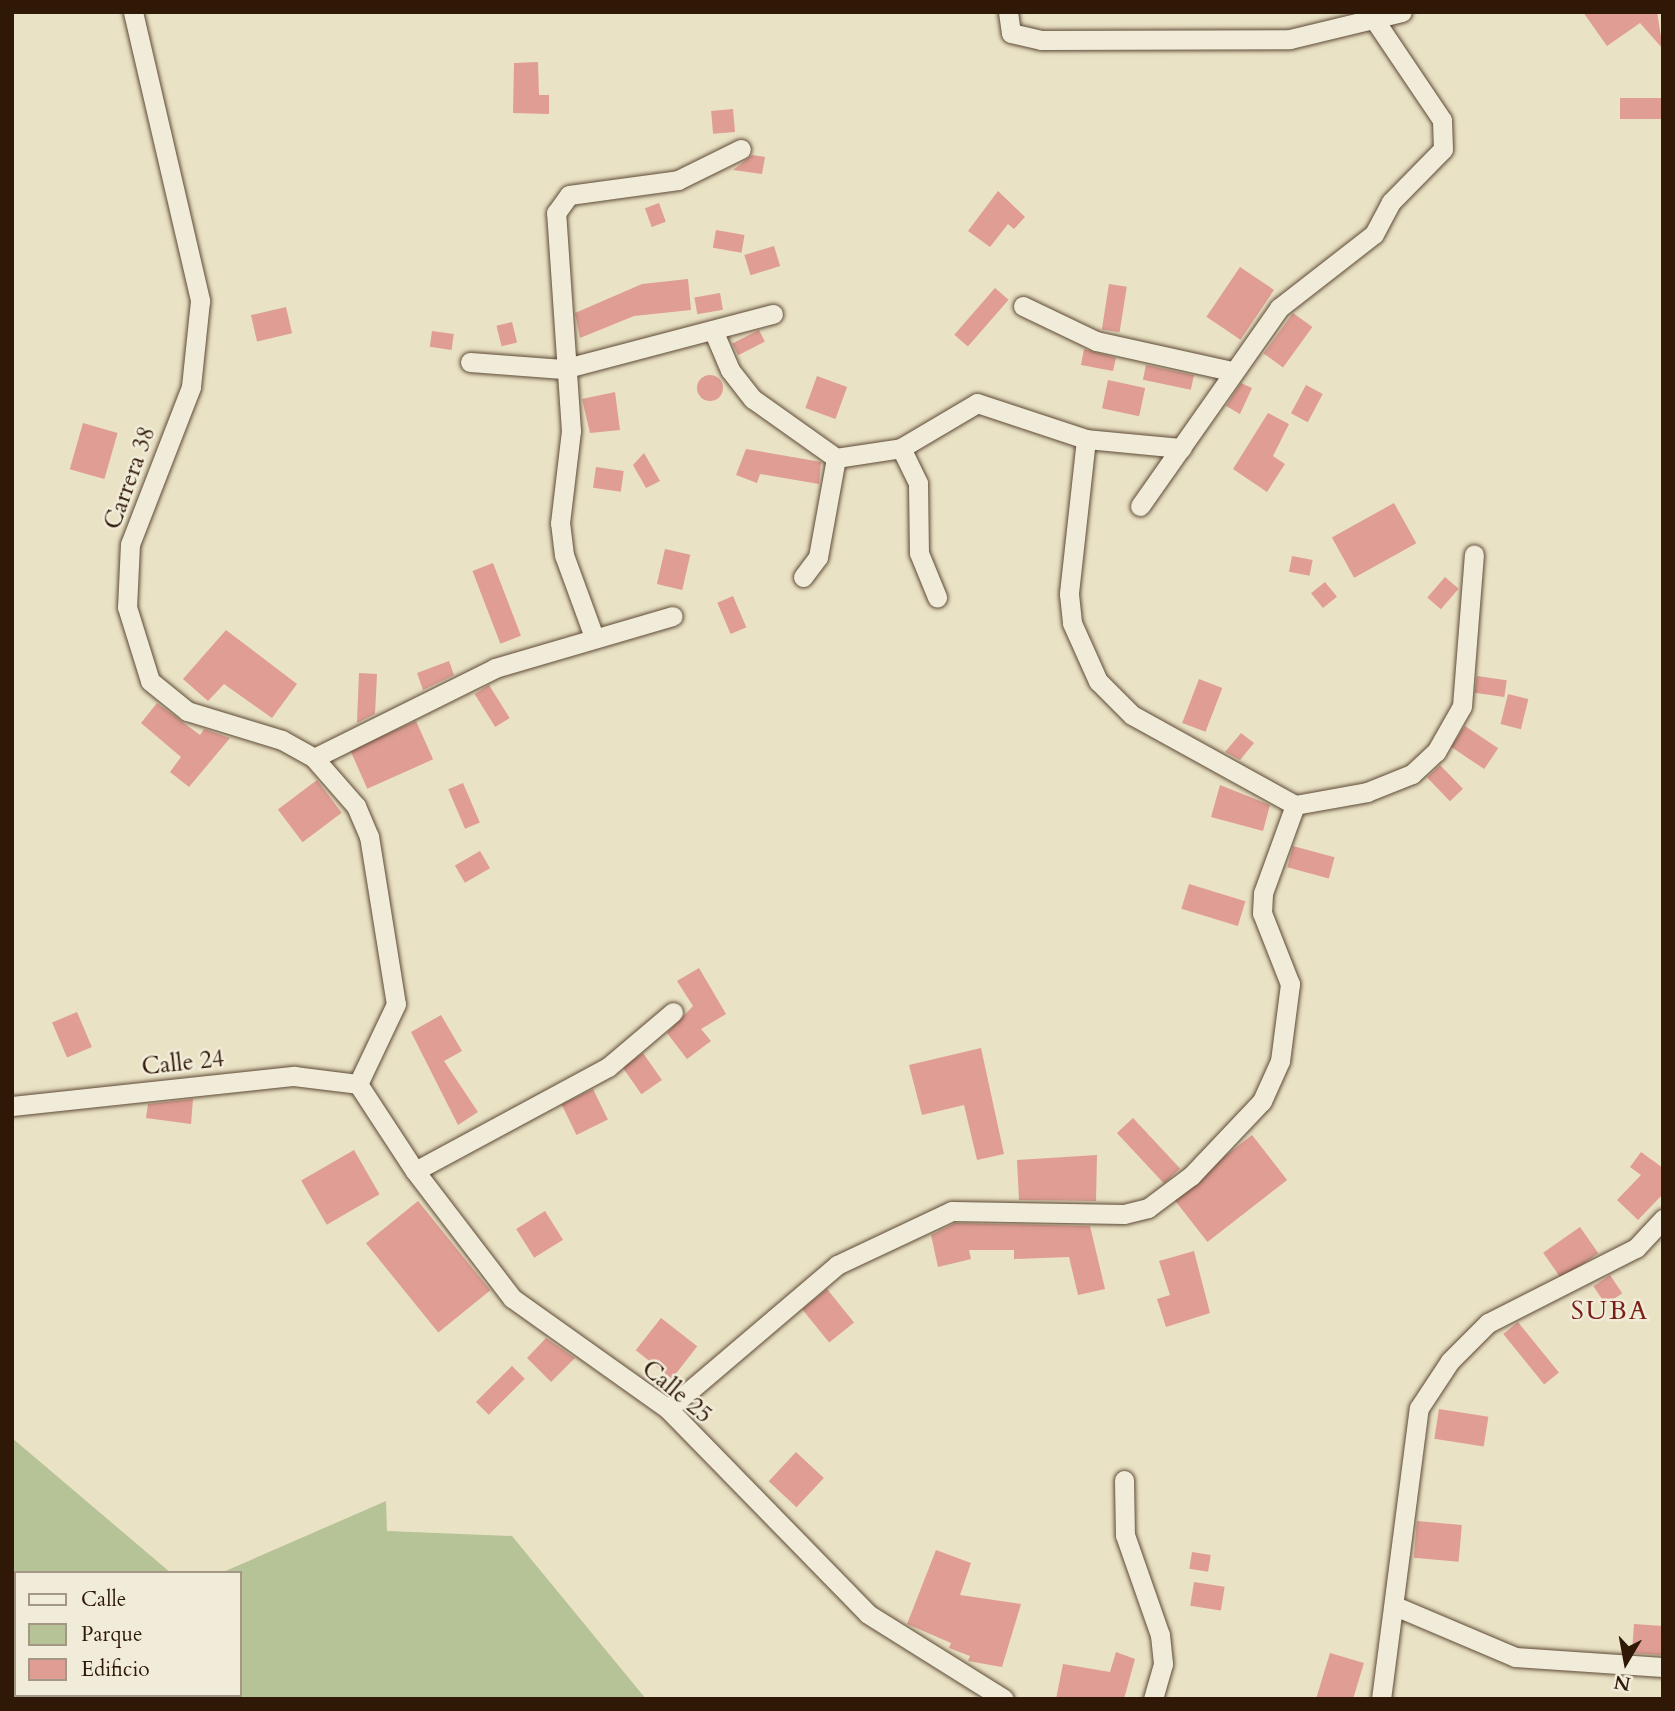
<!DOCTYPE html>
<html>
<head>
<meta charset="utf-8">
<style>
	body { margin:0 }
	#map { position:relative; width:1675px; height:1711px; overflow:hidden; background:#eae2c5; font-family:Cardo,serif }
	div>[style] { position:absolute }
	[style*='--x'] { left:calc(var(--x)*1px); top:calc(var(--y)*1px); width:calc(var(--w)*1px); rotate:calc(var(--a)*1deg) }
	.green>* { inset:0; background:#b5c396 }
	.building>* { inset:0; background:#df9d93; transform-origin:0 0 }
	.round { border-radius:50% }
	.roads { filter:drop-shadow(0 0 2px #5e4a36) drop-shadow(0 0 2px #5e4a36) }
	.minor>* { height:19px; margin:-9.5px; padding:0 9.5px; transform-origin:9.5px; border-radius:9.5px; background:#f1ecd9 }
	span { translate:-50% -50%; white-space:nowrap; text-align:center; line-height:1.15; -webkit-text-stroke:5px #f1ecd9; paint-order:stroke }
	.street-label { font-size:24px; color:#301806 }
	.neighbourhood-label { font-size:26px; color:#7a1f14; letter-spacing:2px }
	.frame { position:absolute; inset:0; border:14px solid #301806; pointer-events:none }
	.legend { position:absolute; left:14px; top:1571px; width:228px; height:126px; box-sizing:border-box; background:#f1ecd9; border:2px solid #a49785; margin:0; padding:9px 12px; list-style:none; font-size:21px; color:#301806 }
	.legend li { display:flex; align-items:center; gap:14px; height:35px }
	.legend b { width:35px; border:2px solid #a49785 }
	.north { position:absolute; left:1591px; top:1627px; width:70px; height:70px; -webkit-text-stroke:5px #f1ecd9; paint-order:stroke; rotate:190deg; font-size:19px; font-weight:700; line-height:28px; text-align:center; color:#301806 }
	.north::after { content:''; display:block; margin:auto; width:24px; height:32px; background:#301806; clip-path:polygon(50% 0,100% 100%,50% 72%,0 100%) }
</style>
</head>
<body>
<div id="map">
	<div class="green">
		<i style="clip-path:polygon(12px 1438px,171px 1573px,16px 1573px,16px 1695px,240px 1695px,240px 1573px,221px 1573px,386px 1501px,387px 1531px,512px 1536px,646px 1699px,12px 1699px)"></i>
	</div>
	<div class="building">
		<i style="clip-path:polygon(1583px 12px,1657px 12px,1663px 49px,1640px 23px,1607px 46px)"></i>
		<i style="clip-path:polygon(538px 62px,539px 95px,549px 95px,549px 114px,513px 113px,514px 63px)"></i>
		<i style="left:1663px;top:98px;width:21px;height:43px;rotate:90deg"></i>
		<i style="left:733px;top:109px;width:23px;height:22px;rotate:85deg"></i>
		<i style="clip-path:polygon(752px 155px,765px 157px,762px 174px,733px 170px)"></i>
		<i style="clip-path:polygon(998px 191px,1025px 217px,1014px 229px,1008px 224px,990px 247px,968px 231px)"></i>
		<i style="left:659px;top:203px;width:20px;height:15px;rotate:70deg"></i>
		<i style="left:716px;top:230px;width:29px;height:18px;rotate:10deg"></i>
		<i style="left:774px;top:246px;width:21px;height:31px;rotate:73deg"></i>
		<i style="left:1240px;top:267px;width:41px;height:60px;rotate:34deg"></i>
		<i style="clip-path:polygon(688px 279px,691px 310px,634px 316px,580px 338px,575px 313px,642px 284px)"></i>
		<i style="left:1109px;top:284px;width:18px;height:46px;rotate:9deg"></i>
		<i style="left:995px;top:288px;width:18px;height:62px;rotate:41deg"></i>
		<i style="left:720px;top:293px;width:17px;height:26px;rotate:80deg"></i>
		<i style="left:286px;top:307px;width:27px;height:36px;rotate:77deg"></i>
		<i style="left:1293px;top:313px;width:24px;height:50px;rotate:36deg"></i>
		<i style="left:512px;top:322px;width:21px;height:16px;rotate:76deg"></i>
		<i style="left:759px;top:330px;width:13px;height:30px;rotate:63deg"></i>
		<i style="left:432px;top:331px;width:22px;height:16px;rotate:8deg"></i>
		<i style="clip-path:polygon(1084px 349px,1116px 358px,1113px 371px,1081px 365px)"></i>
		<i style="left:1146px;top:365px;width:49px;height:15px;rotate:12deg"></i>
		<i class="round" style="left:697px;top:375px;width:26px;height:26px"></i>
		<i style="left:817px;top:376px;width:32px;height:34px;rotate:20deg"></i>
		<i style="left:1108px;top:380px;width:38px;height:29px;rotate:12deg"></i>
		<i style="clip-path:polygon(1241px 383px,1252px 388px,1240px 414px,1226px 406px)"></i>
		<i style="left:1306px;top:385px;width:19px;height:32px;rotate:28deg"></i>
		<i style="clip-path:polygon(615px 392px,620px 430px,590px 433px,582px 399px)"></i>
		<i style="clip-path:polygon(1268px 413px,1289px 424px,1273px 456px,1285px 464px,1267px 492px,1233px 469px)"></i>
		<i style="left:83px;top:423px;width:36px;height:48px;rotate:16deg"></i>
		<i style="clip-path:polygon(746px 449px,821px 462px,819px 484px,760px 474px,757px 483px,736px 475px)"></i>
		<i style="clip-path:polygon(644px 453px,660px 481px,646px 488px,633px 465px)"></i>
		<i style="left:596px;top:467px;width:28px;height:21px;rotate:8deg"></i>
		<i style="left:1394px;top:503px;width:46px;height:71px;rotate:61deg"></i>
		<i style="left:665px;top:549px;width:26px;height:36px;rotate:13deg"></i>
		<i style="left:1292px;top:556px;width:21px;height:16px;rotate:11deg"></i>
		<i style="left:493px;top:563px;width:78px;height:22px;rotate:69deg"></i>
		<i style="left:1445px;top:577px;width:18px;height:27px;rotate:41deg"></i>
		<i style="left:1325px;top:582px;width:19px;height:18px;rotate:51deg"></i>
		<i style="left:733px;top:596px;width:34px;height:17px;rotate:67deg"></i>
		<i style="clip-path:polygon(226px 630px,297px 684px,272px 718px,224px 684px,208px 701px,183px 679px)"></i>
		<i style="clip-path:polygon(449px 661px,454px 675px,423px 690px,417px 673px)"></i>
		<i style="clip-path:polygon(359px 673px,377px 674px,375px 714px,357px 723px)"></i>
		<i style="left:1477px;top:676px;width:30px;height:17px;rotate:8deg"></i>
		<i style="left:1199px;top:679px;width:25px;height:47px;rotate:21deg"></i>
		<i style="left:489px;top:685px;width:39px;height:17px;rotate:58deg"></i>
		<i style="left:1508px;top:694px;width:21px;height:31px;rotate:14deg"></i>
		<i style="clip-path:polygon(157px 703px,200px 735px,204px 729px,230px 738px,189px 787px,170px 772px,181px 757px,141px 723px)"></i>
		<i style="left:416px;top:721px;width:42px;height:72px;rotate:66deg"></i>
		<i style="left:1465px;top:726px;width:40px;height:25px;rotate:34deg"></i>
		<i style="clip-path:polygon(1241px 733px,1254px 743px,1240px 760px,1225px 752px)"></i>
		<i style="left:1440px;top:765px;width:33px;height:18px;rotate:46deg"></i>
		<i style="left:317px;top:780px;width:41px;height:49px;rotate:53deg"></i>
		<i style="left:463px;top:783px;width:43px;height:16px;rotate:67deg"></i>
		<i style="clip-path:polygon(1220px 785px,1270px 805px,1263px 831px,1211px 817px)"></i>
		<i style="left:1293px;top:846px;width:43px;height:22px;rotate:15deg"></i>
		<i style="left:480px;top:851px;width:20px;height:29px;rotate:60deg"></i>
		<i style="left:1189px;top:884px;width:59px;height:26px;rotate:17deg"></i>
		<i style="clip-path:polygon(699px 968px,726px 1014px,701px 1029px,711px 1041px,687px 1059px,667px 1033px,693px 1006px,677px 981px)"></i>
		<i style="left:77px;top:1012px;width:38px;height:27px;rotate:67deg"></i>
		<i style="clip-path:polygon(441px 1015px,462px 1051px,444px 1061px,478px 1112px,458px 1125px,411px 1032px)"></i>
		<i style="clip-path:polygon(981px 1048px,1004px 1154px,977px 1160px,964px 1105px,922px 1115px,909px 1065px)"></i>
		<i style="left:643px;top:1053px;width:33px;height:25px;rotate:55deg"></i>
		<i style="left:593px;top:1089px;width:34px;height:35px;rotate:64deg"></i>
		<i style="clip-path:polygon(193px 1099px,191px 1124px,146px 1118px,148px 1104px)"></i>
		<i style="left:1133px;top:1118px;width:69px;height:22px;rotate:47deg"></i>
		<i style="left:1252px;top:1135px;width:57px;height:101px;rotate:52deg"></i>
		<i style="left:354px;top:1150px;width:51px;height:61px;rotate:60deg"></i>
		<i style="clip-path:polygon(1641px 1152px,1663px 1168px,1663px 1194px,1638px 1220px,1617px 1200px,1641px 1175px,1630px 1167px)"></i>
		<i style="clip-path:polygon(1097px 1155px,1096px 1201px,1019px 1200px,1017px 1160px)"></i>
		<i style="left:418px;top:1201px;width:115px;height:67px;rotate:51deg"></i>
		<i style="left:545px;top:1211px;width:34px;height:34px;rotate:58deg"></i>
		<i style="clip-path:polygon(955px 1223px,1090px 1226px,1105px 1289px,1078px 1295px,1069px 1257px,1014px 1259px,1014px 1250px,969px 1250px,971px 1259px,938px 1267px,931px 1235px)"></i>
		<i style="left:1580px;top:1227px;width:32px;height:45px;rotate:55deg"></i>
		<i style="clip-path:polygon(1194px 1251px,1210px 1313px,1166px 1327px,1157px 1299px,1170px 1295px,1159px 1261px)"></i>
		<i style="left:1610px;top:1275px;width:22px;height:20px;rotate:56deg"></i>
		<i style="left:827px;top:1289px;width:43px;height:32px;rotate:51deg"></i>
		<i style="left:661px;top:1318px;width:46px;height:41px;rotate:38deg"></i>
		<i style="left:1518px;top:1322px;width:65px;height:19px;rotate:51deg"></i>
		<i style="clip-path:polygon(546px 1338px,575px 1358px,551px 1382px,527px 1358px)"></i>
		<i style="left:512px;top:1366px;width:18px;height:51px;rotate:45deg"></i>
		<i style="left:1439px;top:1409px;width:50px;height:30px;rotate:9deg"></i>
		<i style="left:796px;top:1452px;width:38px;height:40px;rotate:43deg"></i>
		<i style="left:1417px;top:1521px;width:45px;height:37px;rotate:5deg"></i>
		<i style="clip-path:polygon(936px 1550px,971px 1563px,960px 1595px,1021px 1604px,1002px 1667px,968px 1661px,970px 1656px,949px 1648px,951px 1643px,907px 1624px)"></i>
		<i style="left:1192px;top:1552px;width:19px;height:17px;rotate:9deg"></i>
		<i style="left:1194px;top:1582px;width:31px;height:24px;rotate:9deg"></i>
		<i style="left:1634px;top:1624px;width:29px;height:29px;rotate:4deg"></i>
		<i style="clip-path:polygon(1116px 1652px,1135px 1659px,1124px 1699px,1056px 1699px,1063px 1664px,1110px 1672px)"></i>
		<i style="clip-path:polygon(1330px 1653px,1364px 1663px,1353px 1699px,1316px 1699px)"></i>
	</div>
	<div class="roads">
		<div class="minor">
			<i style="--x:133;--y:12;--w:297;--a:76.9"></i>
			<i style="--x:200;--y:301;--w:86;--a:96"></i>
			<i style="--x:191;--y:387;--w:168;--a:111.2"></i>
			<i style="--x:130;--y:544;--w:63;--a:92.7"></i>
			<i style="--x:127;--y:607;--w:77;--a:72.7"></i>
			<i style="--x:150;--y:681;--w:48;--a:39"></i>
			<i style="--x:187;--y:711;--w:99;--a:17"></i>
			<i style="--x:282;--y:740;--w:37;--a:29"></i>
			<i style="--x:314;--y:758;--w:64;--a:48.8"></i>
			<i style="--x:356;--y:806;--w:33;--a:67"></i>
			<i style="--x:369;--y:836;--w:170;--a:80.9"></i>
			<i style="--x:396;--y:1004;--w:89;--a:115.4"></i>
			<i style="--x:1008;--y:12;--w:21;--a:82"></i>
			<i style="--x:1011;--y:33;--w:31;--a:13"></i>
			<i style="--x:1041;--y:40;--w:249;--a:-0.2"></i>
			<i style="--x:1290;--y:39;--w:115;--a:-13.6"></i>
			<i style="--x:1023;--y:306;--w:81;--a:25.6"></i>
			<i style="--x:1096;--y:341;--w:138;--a:12.5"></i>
			<i style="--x:713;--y:330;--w:43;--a:67"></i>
			<i style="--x:730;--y:370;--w:37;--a:52"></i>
			<i style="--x:753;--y:399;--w:102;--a:35.4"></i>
			<i style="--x:836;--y:458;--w:66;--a:-8.7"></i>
			<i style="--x:901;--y:448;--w:88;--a:-30.6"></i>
			<i style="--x:977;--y:403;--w:115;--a:18.3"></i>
			<i style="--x:1086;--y:439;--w:96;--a:5.4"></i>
			<i style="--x:470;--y:362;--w:93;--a:4.3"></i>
			<i style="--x:563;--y:369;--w:217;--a:-14.7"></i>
			<i style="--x:1086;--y:439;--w:156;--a:96.3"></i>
			<i style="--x:1069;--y:594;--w:29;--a:84"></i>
			<i style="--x:1072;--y:623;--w:64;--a:65.9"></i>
			<i style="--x:1098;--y:681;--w:48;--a:45"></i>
			<i style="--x:1132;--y:715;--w:186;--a:28.9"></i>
			<i style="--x:901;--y:448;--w:39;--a:64"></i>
			<i style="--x:918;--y:483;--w:70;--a:89.2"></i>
			<i style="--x:919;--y:553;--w:48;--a:67.8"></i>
			<i style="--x:1140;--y:506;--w:242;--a:-54.9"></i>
			<i style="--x:1279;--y:308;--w:120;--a:-37.9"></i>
			<i style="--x:1374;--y:234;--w:36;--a:-62"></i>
			<i style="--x:1391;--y:202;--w:74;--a:-45.5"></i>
			<i style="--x:1443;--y:149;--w:29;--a:-92"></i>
			<i style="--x:1442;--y:120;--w:118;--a:-124"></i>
			<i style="--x:803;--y:577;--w:25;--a:-53"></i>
			<i style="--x:818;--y:557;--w:101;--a:-79.7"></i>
			<i style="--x:594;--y:637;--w:87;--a:-110.1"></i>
			<i style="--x:564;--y:555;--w:32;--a:-97"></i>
			<i style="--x:560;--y:523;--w:93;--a:-83.2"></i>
			<i style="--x:571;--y:431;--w:219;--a:-93.9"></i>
			<i style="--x:556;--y:213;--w:22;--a:-54"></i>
			<i style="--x:569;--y:195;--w:110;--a:-7.8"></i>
			<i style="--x:678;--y:180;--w:70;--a:-26.2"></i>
			<i style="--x:314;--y:758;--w:202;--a:-26.4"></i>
			<i style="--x:495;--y:668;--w:185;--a:-16.3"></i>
			<i style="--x:358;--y:1084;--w:104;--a:56.8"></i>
			<i style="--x:415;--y:1171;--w:160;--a:52.6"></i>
			<i style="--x:512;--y:1298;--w:191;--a:35.4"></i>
			<i style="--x:668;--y:1409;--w:286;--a:45.7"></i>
			<i style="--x:868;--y:1614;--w:160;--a:32"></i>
			<i style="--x:12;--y:1106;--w:284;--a:-6.1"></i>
			<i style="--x:294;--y:1076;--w:64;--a:7.1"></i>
			<i style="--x:415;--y:1171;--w:219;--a:-28.3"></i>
			<i style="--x:608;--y:1067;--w:85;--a:-40.2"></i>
			<i style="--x:668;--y:1409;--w:222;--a:-40.4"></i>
			<i style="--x:837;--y:1265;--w:127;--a:-25.2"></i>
			<i style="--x:952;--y:1211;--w:172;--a:1"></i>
			<i style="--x:1124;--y:1214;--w:25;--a:-14"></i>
			<i style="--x:1148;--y:1208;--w:54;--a:-36.7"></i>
			<i style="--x:1191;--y:1176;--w:103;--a:-46.6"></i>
			<i style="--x:1262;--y:1101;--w:44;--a:-65.8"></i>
			<i style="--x:1280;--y:1061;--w:78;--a:-82.6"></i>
			<i style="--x:1290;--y:984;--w:76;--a:-111.5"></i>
			<i style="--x:1262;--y:913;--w:20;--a:-87"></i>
			<i style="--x:1263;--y:893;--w:94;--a:-70"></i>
			<i style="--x:1295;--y:805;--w:73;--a:-10.2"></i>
			<i style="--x:1367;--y:792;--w:48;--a:-21.8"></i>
			<i style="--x:1412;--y:774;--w:33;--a:-43"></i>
			<i style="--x:1436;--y:752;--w:53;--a:-60.5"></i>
			<i style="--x:1462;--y:706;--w:152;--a:-85.5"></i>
			<i style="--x:1124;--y:1480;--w:55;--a:89"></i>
			<i style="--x:1125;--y:1535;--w:106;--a:70.7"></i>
			<i style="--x:1160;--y:1635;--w:29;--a:84"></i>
			<i style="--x:1163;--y:1664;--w:36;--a:106"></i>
			<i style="--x:1395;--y:1606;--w:130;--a:23"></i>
			<i style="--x:1515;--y:1657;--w:148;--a:3.9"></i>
			<i style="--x:1381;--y:1699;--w:293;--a:-82.6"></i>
			<i style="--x:1419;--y:1408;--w:56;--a:-56.6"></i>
			<i style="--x:1450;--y:1361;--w:54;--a:-45"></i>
			<i style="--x:1488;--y:1323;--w:166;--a:-26.9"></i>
			<i style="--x:1636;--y:1248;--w:40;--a:-47"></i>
		</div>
	</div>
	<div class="street-label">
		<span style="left:130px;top:478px;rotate:-70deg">Carrera 38</span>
		<span style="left:183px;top:1063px;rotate:-6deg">Calle 24</span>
		<span style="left:677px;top:1392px;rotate:40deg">Calle 25</span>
	</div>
	<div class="neighbourhood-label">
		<span style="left:1610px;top:1311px">SUBA</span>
	</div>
	<div class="frame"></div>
	<ul class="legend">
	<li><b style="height:9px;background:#f1ecd9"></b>Calle</li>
	<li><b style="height:19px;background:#b5c396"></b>Parque</li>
	<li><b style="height:19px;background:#df9d93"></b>Edificio</li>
	</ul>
	<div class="north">N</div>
</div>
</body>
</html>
